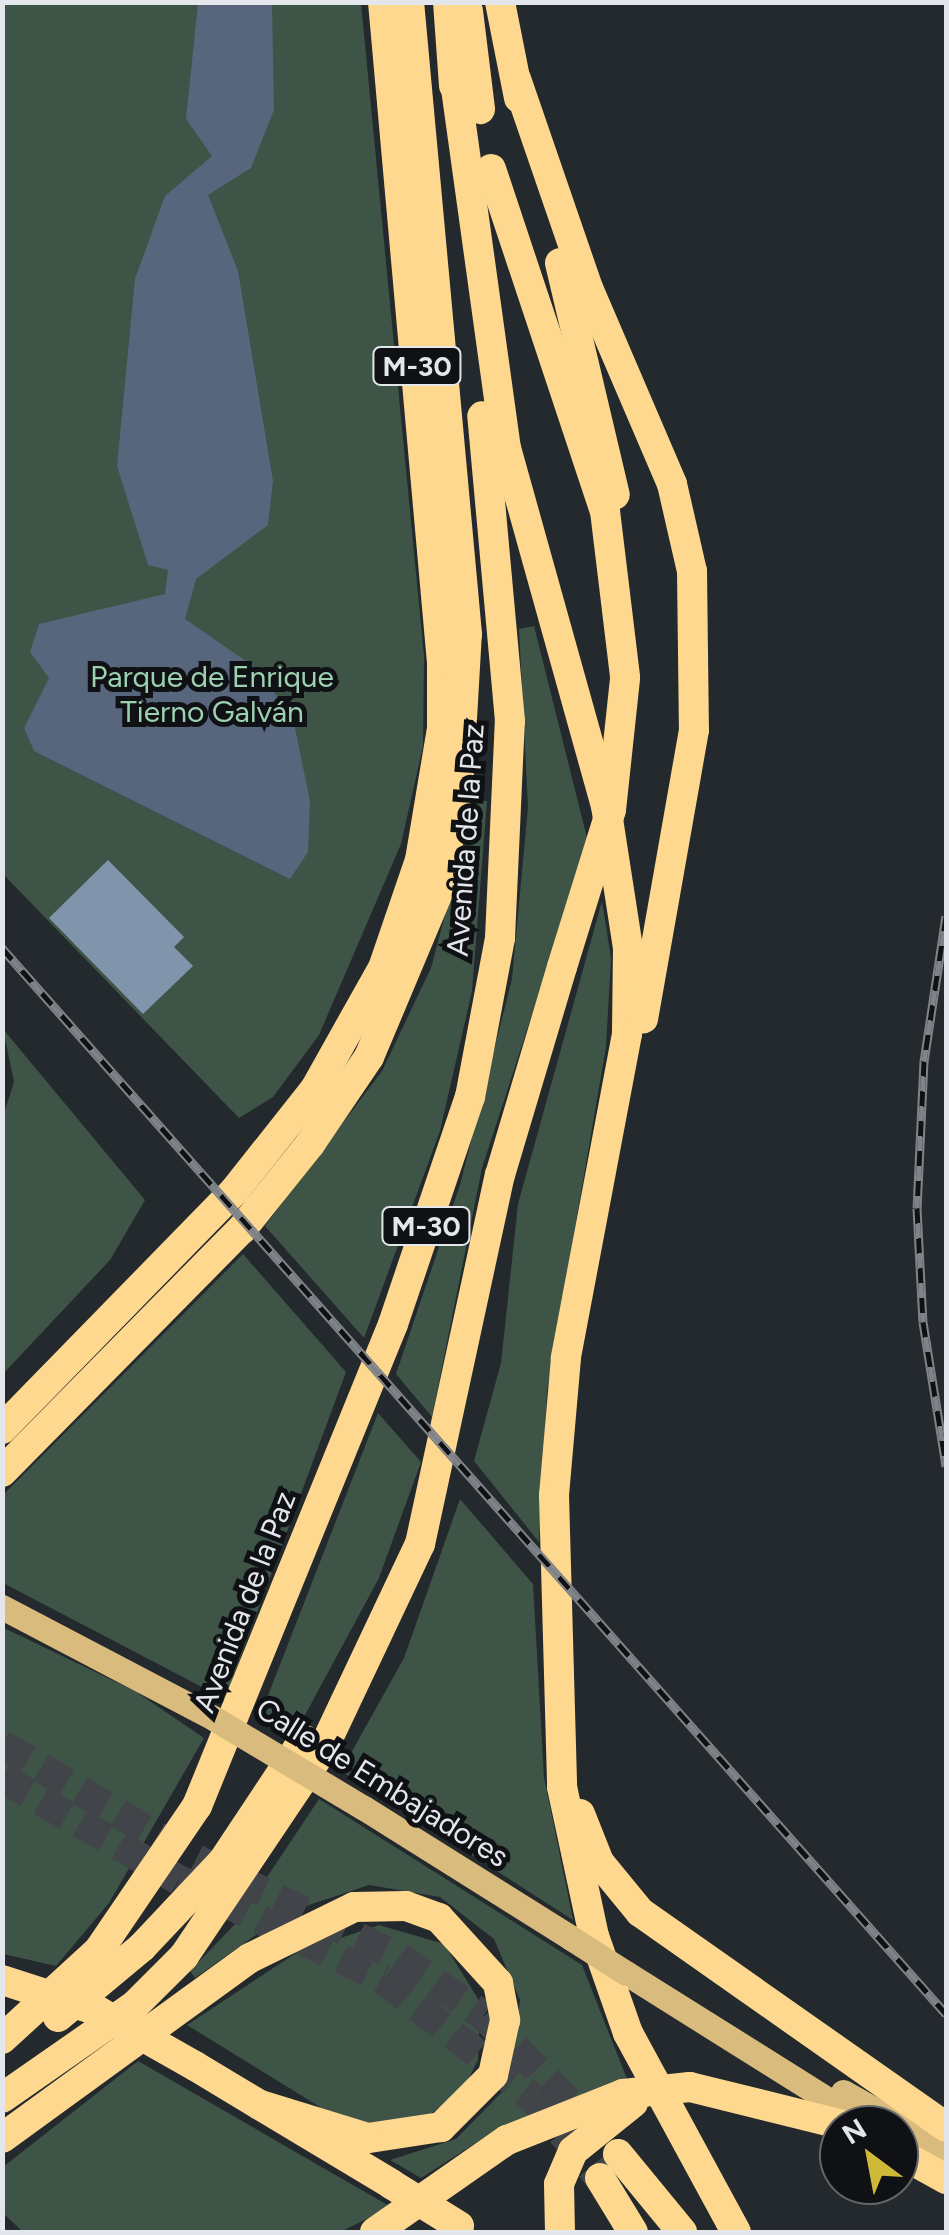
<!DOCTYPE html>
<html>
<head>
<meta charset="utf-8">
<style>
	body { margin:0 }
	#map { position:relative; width:949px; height:2235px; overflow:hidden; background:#24292e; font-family:Figtree,sans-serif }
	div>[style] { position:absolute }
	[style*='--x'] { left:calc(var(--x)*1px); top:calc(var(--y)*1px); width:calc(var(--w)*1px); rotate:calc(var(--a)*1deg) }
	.green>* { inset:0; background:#3d5446 }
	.water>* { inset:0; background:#57657d }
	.building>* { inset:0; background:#8095ab }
	.highway-tunnel>* { height:30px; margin-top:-15px; transform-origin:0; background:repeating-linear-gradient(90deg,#41454a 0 30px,transparent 0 45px) }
	.major>* { height:25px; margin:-12.5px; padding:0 12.5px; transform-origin:12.5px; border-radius:12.5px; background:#d9bb7e }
	.highway>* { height:30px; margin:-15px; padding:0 15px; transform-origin:15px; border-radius:15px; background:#fdd88e }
	.rail>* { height:9px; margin-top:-4.5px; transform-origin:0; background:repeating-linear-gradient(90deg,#0f1114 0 15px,#7f8388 0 30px); box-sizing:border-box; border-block:2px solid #7f8388 }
	.major-bridge>* { height:25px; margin:-12.5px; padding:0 12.5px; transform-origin:12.5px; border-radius:12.5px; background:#d9bb7e }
	.highway-bridge>* { height:30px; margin:-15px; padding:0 15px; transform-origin:15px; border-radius:15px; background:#fdd88e }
	span { translate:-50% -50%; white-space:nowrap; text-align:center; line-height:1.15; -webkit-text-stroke:10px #0f1114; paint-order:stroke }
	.shield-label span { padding:2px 8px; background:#0f1114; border:2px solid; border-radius:8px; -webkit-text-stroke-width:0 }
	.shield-label { font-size:28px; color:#e3e6ea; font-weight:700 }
	.park-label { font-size:30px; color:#9bd0b0 }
	.street-label { font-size:30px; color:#e3e6ea }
	.frame { position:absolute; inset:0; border:5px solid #e3e6ea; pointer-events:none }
	.north { position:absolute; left:819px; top:2105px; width:100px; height:100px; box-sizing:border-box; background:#0f1114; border:2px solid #64666a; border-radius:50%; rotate:328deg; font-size:28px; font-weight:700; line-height:40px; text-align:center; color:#e3e6ea }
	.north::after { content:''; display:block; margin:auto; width:35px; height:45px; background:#ceb838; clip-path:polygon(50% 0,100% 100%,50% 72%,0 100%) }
</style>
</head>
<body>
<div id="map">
	<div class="green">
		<i style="clip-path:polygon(3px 3px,361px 3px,424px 656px,423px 746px,401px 844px,319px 1035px,273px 1097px,239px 1118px,3px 874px)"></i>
		<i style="clip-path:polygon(534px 626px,588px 842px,482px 1168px,432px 1417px,396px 1374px,460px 1185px,512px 979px,528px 807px,519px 629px)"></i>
		<i style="clip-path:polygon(475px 801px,487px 801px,472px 991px,440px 1131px,364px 1338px,265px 1226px,382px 1071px,431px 968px)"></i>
		<i style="clip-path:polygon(602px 901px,611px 958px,606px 1047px,547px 1391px,539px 1542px,474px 1461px,501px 1363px,518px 1204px)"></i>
		<i style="clip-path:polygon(3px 1029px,145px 1200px,110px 1260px,3px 1374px,2px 1120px,14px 1082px)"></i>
		<i style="clip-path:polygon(243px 1254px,346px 1372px,225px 1699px,3px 1583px,3px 1495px)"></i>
		<i style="clip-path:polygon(378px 1413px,421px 1462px,379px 1578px,291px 1741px,258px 1721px)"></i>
		<i style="clip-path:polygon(460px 1499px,533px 1584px,544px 1777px,573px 1920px,341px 1771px,404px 1658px)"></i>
		<i style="clip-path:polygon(2px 1627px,135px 1691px,204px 1738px,109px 1903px,56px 1966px,3px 1954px)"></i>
		<i style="clip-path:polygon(319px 1799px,582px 1965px,627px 2079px,496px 2130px,421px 2178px,390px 2160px,456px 2139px,506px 2088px,520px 2000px,494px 1939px,440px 1897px,369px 1885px,288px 1912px,195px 1978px,190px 1971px,237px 1922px)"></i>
		<i style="clip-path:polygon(379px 1925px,444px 1944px,480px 2002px,478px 2060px,463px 2090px,420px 2122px,378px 2128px,328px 2112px,187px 2025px,296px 1953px)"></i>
		<i style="clip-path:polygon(138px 2061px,391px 2207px,340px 2232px,23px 2232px,3px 2213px,3px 2167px)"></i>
	</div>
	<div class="water">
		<i style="clip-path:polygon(198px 3px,272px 3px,274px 110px,251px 168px,208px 195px,238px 271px,273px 481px,268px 525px,196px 579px,185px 619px,256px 668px,293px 718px,310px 801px,308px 852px,290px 879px,34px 751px,24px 728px,49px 678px,30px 652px,39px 624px,165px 594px,168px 570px,148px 565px,117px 466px,135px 279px,165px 196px,212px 156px,186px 119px)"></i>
	</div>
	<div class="building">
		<i style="clip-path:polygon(108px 860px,184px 937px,174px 947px,193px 966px,143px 1014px,49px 918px)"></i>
	</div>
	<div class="highway-tunnel">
		<i style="--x:2;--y:1745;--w:225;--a:30.4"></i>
		<i style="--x:196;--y:1859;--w:225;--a:25.8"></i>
		<i style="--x:399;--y:1957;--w:103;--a:34.8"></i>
		<i style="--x:484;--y:2016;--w:159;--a:45.3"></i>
		<i style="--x:2;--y:1778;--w:204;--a:30"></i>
		<i style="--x:179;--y:1880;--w:227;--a:25.9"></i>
		<i style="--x:383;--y:1979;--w:191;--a:38.4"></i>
		<i style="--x:533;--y:2098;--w:104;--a:50.1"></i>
	</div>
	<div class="major">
		<i style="--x:2;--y:1607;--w:241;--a:27.7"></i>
		<i style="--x:364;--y:1808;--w:244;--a:32.1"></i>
		<i style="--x:626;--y:1973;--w:286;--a:32.1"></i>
		<i style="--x:843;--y:2092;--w:118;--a:29.4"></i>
	</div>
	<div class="highway">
		<i style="--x:448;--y:2;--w:84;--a:85.9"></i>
		<i style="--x:500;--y:2;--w:98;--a:78.8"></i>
		<i style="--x:468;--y:11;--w:99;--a:83"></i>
		<i style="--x:453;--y:67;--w:385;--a:82.1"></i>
		<i style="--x:506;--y:448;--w:372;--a:74.4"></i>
		<i style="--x:606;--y:806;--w:144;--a:81.2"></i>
		<i style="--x:628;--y:948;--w:86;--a:90.7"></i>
		<i style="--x:627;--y:1034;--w:330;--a:100.7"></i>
		<i style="--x:566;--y:1358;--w:138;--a:95"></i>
		<i style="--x:554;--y:1495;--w:292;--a:88.4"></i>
		<i style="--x:562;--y:1787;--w:152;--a:77.9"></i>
		<i style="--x:594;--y:1936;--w:103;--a:70.7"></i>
		<i style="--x:628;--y:2033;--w:226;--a:61.5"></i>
		<i style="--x:516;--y:79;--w:221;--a:71"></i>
		<i style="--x:588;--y:288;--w:213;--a:66.8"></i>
		<i style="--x:672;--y:484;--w:89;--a:77.1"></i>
		<i style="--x:692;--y:571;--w:159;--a:89.3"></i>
		<i style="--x:694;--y:730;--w:293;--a:100"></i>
		<i style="--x:491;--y:169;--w:360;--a:71.6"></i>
		<i style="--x:605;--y:511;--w:166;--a:83.1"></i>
		<i style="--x:560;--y:263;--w:238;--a:76.7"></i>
		<i style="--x:2;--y:1429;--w:334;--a:-45.7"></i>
		<i style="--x:235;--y:1190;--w:129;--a:-51.6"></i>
		<i style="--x:315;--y:1089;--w:139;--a:-60.7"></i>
		<i style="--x:383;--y:968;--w:114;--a:-71.1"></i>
		<i style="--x:420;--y:860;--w:133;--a:-80.5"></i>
		<i style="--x:442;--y:729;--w:66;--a:-90"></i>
		<i style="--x:442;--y:663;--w:664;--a:-95.1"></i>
		<i style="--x:2;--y:1472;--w:342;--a:-45.4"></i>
		<i style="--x:242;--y:1229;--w:109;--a:-51.3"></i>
		<i style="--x:310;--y:1144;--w:105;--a:-55.9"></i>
		<i style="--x:369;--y:1057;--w:183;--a:-67.2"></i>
		<i style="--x:440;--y:888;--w:102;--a:-79.8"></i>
		<i style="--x:458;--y:788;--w:154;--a:-86.7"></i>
		<i style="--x:467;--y:634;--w:635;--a:-95.24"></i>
		<i style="--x:580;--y:1814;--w:52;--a:68.4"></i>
		<i style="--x:599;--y:1862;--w:65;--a:50.6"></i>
		<i style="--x:640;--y:1912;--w:374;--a:35.1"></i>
		<i style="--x:58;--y:2017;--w:109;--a:-39.8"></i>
		<i style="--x:142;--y:1947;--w:118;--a:-46.7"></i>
		<i style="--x:223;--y:1861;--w:146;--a:-56.4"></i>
		<i style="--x:2;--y:2039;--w:132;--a:-42.5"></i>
		<i style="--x:99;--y:1950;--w:174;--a:-55.8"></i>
		<i style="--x:197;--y:1806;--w:520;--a:-67.87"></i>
		<i style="--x:393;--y:1324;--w:240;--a:-71.3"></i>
		<i style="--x:470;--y:1097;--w:162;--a:-79.3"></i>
		<i style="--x:500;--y:938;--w:217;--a:-87.4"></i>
		<i style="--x:510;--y:721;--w:306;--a:-95.2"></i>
		<i style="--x:195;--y:2066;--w:229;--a:31"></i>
		<i style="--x:690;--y:2087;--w:159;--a:13.9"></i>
		<i style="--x:2;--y:2098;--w:161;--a:-34.9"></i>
		<i style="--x:134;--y:2006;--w:71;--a:-45"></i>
		<i style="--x:184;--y:1956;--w:249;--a:-56.1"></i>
		<i style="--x:323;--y:1749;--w:227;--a:-64.7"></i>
		<i style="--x:420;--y:1544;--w:378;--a:-77.8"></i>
		<i style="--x:500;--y:1175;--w:217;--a:-73.4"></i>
		<i style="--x:2;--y:2138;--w:306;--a:-36"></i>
		<i style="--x:250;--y:1958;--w:116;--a:-26.1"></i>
		<i style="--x:354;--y:1907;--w:52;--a:-1.1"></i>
		<i style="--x:406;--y:1906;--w:35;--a:20"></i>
		<i style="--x:439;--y:1918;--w:88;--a:47.8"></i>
		<i style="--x:498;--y:1983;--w:38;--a:79"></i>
		<i style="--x:505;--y:2020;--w:56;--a:102.3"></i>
		<i style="--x:493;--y:2075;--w:74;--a:135"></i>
		<i style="--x:441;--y:2127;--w:74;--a:171.4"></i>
		<i style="--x:368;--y:2138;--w:113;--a:-163"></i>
		<i style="--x:899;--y:2153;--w:54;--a:29"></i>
		<i style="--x:618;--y:2154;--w:101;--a:50.6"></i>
		<i style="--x:600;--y:2178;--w:63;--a:58.6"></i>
		<i style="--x:375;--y:2232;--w:161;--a:-34.9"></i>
		<i style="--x:507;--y:2140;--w:125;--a:-21.6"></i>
		<i style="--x:560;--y:2232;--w:48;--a:-91.2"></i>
		<i style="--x:559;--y:2184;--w:36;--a:-67"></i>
		<i style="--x:573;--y:2151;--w:77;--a:-38.7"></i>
	</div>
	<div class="rail">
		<i style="--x:946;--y:916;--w:147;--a:98.6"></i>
		<i style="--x:924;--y:1061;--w:147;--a:92.7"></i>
		<i style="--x:917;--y:1208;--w:114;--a:87"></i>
		<i style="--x:923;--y:1322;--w:146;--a:80.9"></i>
		<i style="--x:2;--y:948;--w:1424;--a:48.47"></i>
	</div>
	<div class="major-bridge">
		<i style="--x:215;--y:1719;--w:174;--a:30.9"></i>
		<i style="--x:571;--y:1938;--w:65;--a:32.5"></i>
	</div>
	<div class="highway-bridge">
		<i style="--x:562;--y:967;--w:164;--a:-72.7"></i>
		<i style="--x:611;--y:810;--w:132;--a:-83.9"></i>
		<i style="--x:2;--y:1980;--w:101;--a:17.9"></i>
		<i style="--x:98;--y:2011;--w:112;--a:29.6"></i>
		<i style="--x:623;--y:2094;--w:67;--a:-6"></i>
		<i style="--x:391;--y:2184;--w:80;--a:31.7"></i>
	</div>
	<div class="shield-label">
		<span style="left:417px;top:366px">M-30</span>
		<span style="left:426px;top:1226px">M-30</span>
	</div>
	<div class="park-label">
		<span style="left:212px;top:694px">Parque de Enrique<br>Tierno Galván</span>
	</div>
	<div class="street-label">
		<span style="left:466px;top:840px;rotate:-86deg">Avenida de la Paz</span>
		<span style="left:245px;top:1602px;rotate:-69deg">Avenida de la Paz</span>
		<span style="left:382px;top:1783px;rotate:32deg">Calle de Embajadores</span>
	</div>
	<div class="frame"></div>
	<div class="north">N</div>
</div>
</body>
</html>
